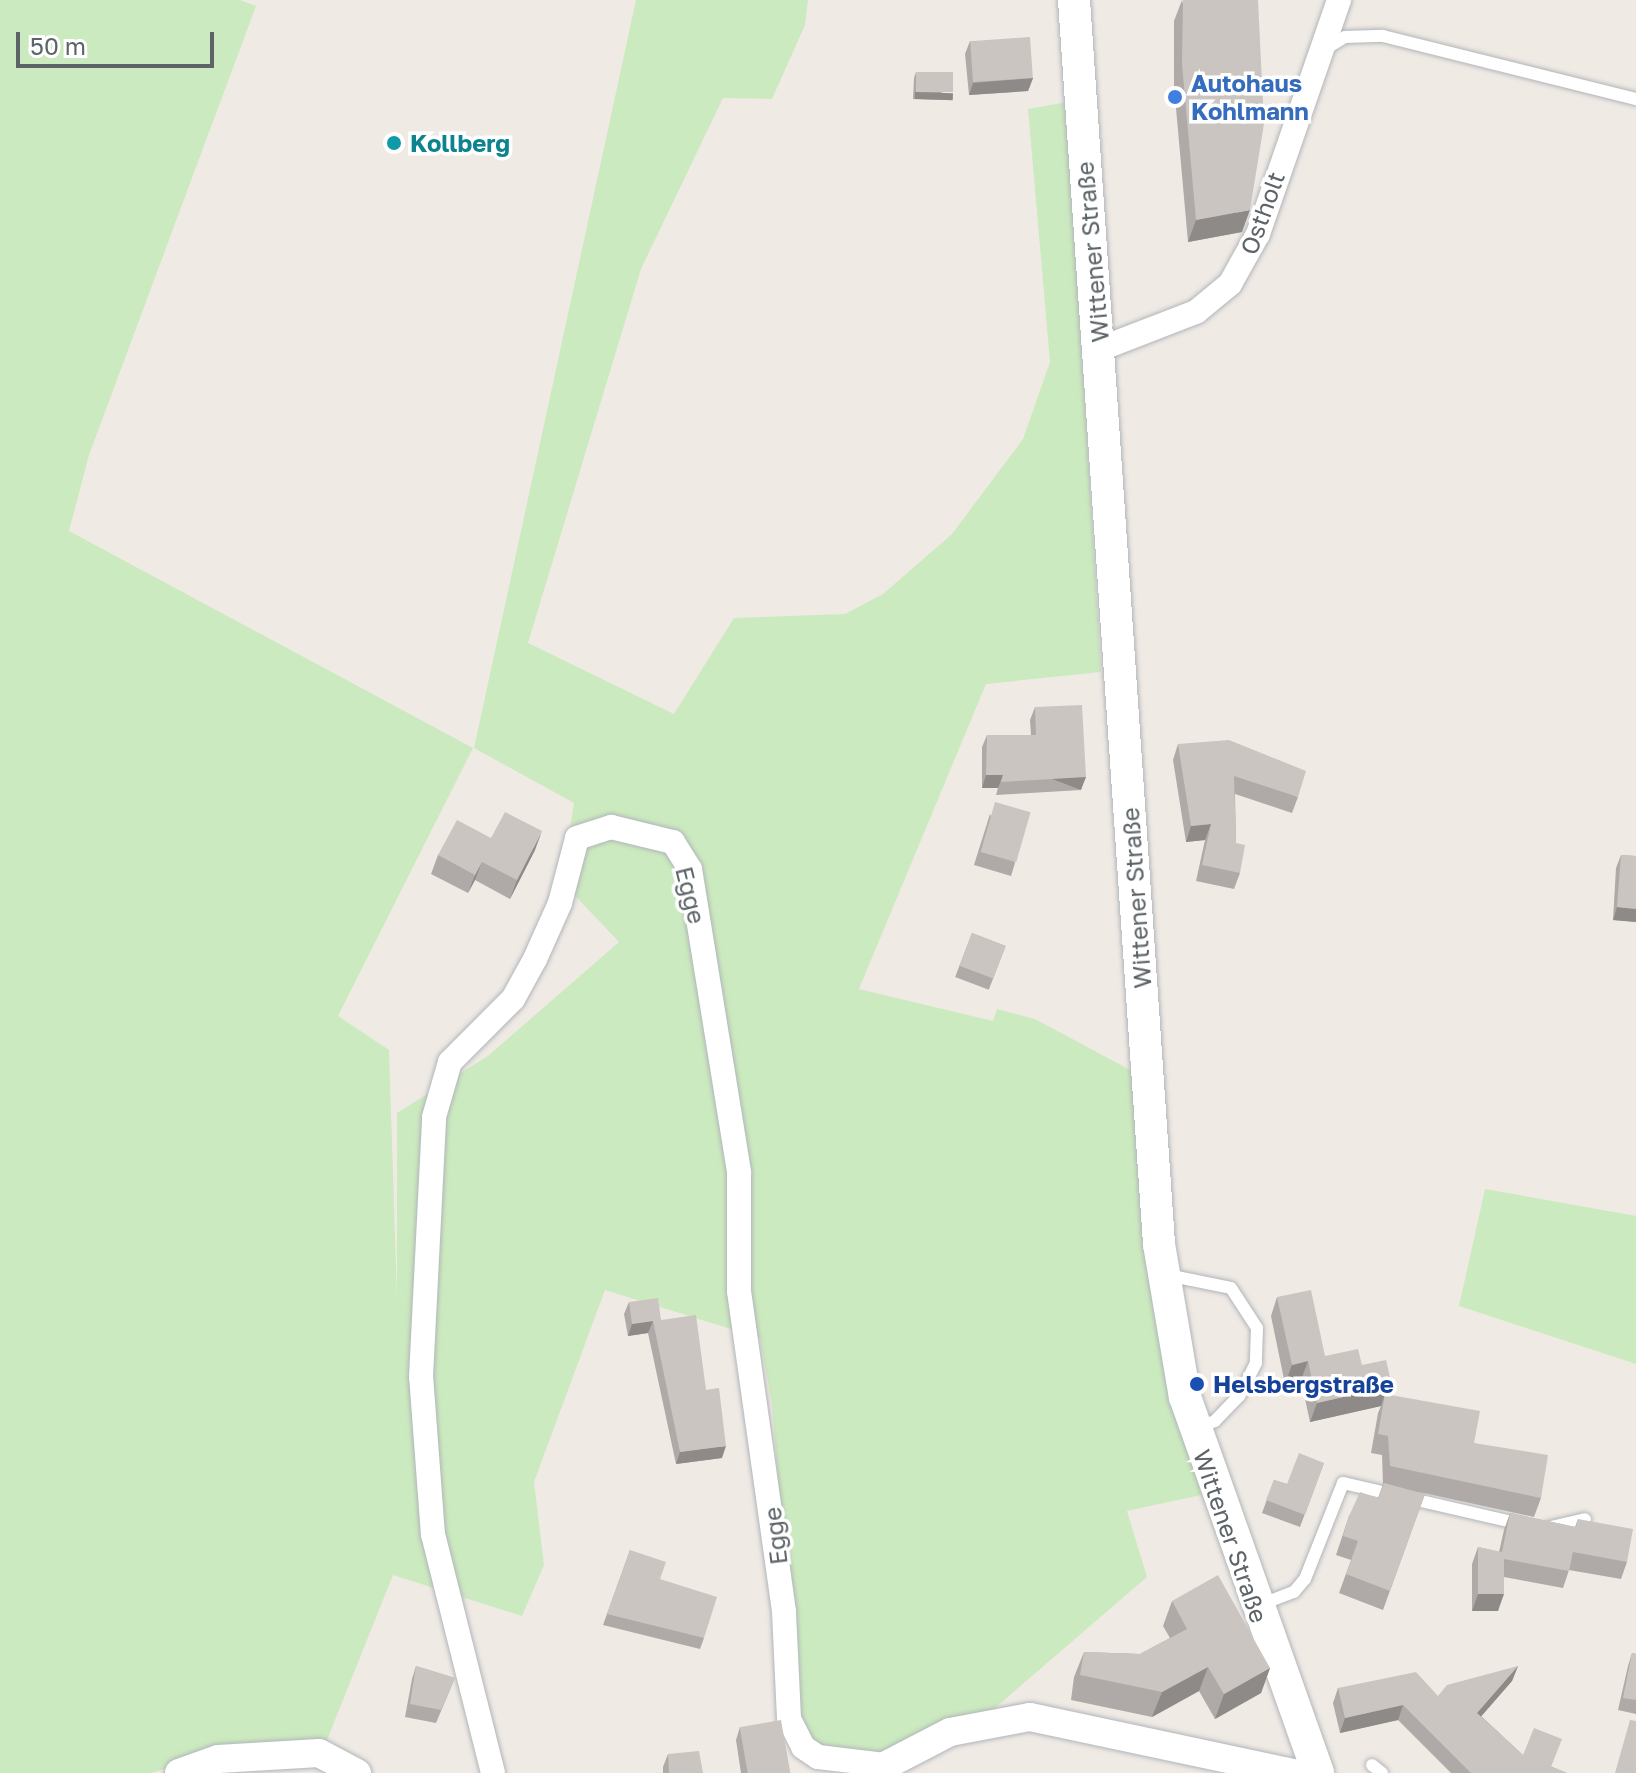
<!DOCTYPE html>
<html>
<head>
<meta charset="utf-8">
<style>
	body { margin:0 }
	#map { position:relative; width:1636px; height:1773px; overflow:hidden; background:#f0eae5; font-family:"Golos Text",sans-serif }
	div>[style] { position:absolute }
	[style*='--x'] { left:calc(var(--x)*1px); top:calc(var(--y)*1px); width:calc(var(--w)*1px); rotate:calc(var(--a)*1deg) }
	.green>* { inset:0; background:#cceabf }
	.roads { filter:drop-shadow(0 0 2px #b0b6b9) drop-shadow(0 0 2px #b0b6b9) }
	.service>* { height:12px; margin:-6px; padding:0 6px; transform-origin:6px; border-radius:6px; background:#fff }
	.minor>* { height:24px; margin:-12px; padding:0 12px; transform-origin:12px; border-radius:12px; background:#fff }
	.tertiary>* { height:28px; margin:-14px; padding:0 14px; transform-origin:14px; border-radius:14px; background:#fff }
	.secondary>* { height:32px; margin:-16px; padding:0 16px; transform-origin:16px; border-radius:16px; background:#fff }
	.wall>* { inset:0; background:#afa9a7; transform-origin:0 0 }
	.shaded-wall>* { inset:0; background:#8e8a88; transform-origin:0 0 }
	.building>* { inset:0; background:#cbc5c2; transform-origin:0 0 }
	.dots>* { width:22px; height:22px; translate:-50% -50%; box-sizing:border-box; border:4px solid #fff; border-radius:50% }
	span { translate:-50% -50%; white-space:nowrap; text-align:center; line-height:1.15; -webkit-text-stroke:7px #fff; paint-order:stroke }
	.shop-label { font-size:24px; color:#366cbe; font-weight:700 }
	.left { translate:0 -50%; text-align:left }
	.culture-label { font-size:24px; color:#0d838f; font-weight:700 }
	.street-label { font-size:24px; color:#5c6467 }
	.transit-label { font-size:24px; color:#164399; font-weight:700 }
	.scale { position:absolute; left:16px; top:32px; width:198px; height:36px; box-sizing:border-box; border:4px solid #5c6467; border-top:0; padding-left:10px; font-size:24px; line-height:28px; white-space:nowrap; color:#5c6467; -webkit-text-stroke:6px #fff; paint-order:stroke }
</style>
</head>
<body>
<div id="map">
	<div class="green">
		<i style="clip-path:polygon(0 0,240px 0,256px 6px,89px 455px,69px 531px,473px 748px,338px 1016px,389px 1050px,397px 1298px,397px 1113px,488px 1056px,619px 942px,562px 882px,574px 803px,474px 748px,636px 0,808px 0,805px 25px,772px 99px,723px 98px,641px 269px,528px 643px,674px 714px,734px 618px,845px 614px,883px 594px,952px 534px,1023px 439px,1050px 362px,1028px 109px,1067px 102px,1101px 672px,986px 684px,859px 989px,993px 1021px,997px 1009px,1035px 1019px,1134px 1072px,1167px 1369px,1201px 1495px,1127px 1511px,1147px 1577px,988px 1714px,878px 1758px,817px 1748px,798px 1721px,772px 1405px,760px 1338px,605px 1290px,534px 1482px,544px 1565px,522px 1616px,393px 1575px,325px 1745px,216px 1751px,152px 1773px,0 1773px)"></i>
		<i style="clip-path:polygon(1485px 1189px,1636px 1216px,1636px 1364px,1459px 1306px)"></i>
	</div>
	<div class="roads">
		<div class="service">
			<i style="--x:1325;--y:49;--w:23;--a:-31"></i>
			<i style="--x:1345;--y:37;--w:38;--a:-2"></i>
			<i style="--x:1383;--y:36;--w:261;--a:14"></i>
			<i style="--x:1167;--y:1275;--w:65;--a:11.5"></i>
			<i style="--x:1231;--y:1288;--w:48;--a:57"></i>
			<i style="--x:1257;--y:1328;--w:35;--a:92"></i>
			<i style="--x:1256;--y:1363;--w:37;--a:117"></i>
			<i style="--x:1239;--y:1396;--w:35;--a:134"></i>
			<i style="--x:1215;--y:1421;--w:19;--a:159"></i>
			<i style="--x:1547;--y:1528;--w:39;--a:-13"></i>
			<i style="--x:1262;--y:1604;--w:34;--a:-21"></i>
			<i style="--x:1294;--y:1592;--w:17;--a:-50"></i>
			<i style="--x:1305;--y:1579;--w:103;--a:-68.4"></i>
			<i style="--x:1343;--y:1483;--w:183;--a:13"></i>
			<i style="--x:1372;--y:1765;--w:13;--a:39"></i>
		</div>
		<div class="minor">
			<i style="--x:1100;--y:349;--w:103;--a:-21.1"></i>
			<i style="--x:1196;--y:312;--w:44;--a:-39.5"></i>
			<i style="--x:1230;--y:284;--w:57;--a:-60.8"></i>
			<i style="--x:1258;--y:234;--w:248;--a:-70.9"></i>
			<i style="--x:493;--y:1773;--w:245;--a:-104.1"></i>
			<i style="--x:433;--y:1535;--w:158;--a:-94.3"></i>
			<i style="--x:421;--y:1377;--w:260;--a:-87.1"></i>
			<i style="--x:434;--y:1117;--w:57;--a:-73.8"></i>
			<i style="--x:450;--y:1062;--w:89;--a:-45"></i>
			<i style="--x:513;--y:999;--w:46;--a:-61.2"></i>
			<i style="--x:535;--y:959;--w:61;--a:-65.9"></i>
			<i style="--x:560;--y:903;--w:67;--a:-75.3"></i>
			<i style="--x:577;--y:838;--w:36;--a:-18"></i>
			<i style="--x:611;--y:827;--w:64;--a:13.6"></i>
			<i style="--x:673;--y:842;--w:32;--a:58"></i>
			<i style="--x:690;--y:869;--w:308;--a:80.8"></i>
			<i style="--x:739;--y:1173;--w:118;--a:90"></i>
			<i style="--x:739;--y:1291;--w:324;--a:82"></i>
			<i style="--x:784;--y:1612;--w:107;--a:87.3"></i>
			<i style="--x:789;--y:1719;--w:31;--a:63"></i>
			<i style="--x:803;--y:1747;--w:18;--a:34"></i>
			<i style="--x:818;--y:1757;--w:67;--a:6.8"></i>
		</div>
		<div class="tertiary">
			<i style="--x:179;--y:1773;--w:41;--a:-19.7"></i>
			<i style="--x:218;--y:1759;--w:101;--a:-3.4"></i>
			<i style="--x:319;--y:1753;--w:43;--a:27.8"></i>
			<i style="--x:871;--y:1773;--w:89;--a:-27.4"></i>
			<i style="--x:950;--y:1732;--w:81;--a:-10.6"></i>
			<i style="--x:1030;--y:1717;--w:270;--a:12"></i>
		</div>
		<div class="secondary">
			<i style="--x:1074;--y:0;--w:1247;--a:86.09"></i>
			<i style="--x:1159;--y:1244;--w:155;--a:80.4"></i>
			<i style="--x:1185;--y:1397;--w:399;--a:70.5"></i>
		</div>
	</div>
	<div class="wall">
		<i style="clip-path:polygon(1182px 0,1242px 232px,1188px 242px,1174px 86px,1174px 21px)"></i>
		<i style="clip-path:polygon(970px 41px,1033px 78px,1028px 91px,969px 95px,965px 54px)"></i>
		<i style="clip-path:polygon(916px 72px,951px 100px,913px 99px,914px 78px)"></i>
		<i style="clip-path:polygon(1035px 707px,1081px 790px,996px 795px,998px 788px,982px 788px,982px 747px,987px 735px,1031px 735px,1030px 720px)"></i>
		<i style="clip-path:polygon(1178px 744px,1298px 797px,1292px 813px,1235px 794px,1236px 843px,1240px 873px,1234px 889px,1196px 881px,1205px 840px,1186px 842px,1173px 760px)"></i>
		<i style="clip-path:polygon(990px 814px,1015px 863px,1011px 876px,974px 865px)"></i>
		<i style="clip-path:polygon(491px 838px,535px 850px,510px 899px,475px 880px,468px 893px,431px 874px,438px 855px)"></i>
		<i style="clip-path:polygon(1621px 855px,1636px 856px,1636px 922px,1613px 920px,1616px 868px)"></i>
		<i style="left:972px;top:933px;width:36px;height:47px;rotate:21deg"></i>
		<i style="clip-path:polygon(1277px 1297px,1325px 1356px,1362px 1365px,1389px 1395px,1474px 1443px,1541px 1498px,1534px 1517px,1419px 1492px,1425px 1494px,1383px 1610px,1339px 1593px,1351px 1560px,1336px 1555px,1349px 1516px,1378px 1498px,1383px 1484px,1382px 1455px,1371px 1453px,1378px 1413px,1381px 1406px,1310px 1422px,1301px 1380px,1285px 1384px,1271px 1316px)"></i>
		<i style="clip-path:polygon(629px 1302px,661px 1320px,706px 1390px,722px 1458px,676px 1464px,648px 1333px,628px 1336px,624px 1314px)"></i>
		<i style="clip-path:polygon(1324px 1463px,1300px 1527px,1262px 1513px,1274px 1480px,1287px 1484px)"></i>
		<i style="clip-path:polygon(1510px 1513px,1575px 1527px,1578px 1519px,1627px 1562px,1621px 1579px,1569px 1570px,1563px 1588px,1504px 1577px,1498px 1611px,1472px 1611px,1472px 1564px,1478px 1547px,1499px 1552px,1504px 1530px)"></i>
		<i style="clip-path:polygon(630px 1550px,660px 1579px,704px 1638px,700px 1649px,603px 1625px)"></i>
		<i style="clip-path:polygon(1172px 1601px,1270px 1668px,1261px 1693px,1215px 1719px,1199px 1691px,1152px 1717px,1071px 1700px,1074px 1677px,1084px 1652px,1140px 1654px,1170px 1638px,1163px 1626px)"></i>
		<i style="clip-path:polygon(1632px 1653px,1636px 1654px,1636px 1714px,1618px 1710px,1628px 1666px)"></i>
		<i style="clip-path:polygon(416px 1666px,455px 1678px,436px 1723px,405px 1717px,412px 1679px)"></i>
		<i style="clip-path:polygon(1518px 1666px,1512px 1681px,1481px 1716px,1523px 1755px,1567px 1773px,1451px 1773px,1398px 1720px,1340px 1733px,1333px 1703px,1338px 1688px,1438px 1696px)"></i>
		<i style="clip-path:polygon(740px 1727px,790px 1773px,741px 1773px,736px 1740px)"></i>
		<i style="clip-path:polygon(668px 1754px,703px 1773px,663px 1773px,663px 1767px)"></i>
	</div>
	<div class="shaded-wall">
		<i style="clip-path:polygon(1033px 78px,1028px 91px,969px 95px,973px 83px)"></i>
		<i style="left:915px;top:92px;width:38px;height:7px;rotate:2deg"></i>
		<i style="clip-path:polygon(1250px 210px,1242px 232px,1188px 242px,1196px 220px)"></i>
		<i style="clip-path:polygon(986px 775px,1003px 775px,998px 788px,982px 788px)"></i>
		<i style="left:1086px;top:777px;width:14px;height:85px;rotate:111deg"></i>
		<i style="clip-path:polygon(1211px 824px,1205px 840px,1186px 842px,1191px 826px)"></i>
		<i style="clip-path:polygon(542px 831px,535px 850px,510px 899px,517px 880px)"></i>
		<i style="clip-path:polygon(482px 862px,475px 880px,468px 893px,475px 875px)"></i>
		<i style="clip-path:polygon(1617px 907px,1636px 909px,1636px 922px,1613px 920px)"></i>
		<i style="clip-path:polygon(653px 1321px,648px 1333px,628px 1336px,632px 1324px)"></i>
		<i style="clip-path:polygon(1308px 1361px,1301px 1380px,1285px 1384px,1292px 1365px)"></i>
		<i style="clip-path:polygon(1392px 1386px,1385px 1405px,1385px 1394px,1381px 1406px,1310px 1422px,1317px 1403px)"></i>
		<i style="clip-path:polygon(726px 1446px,722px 1458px,676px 1464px,680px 1452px)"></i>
		<i style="clip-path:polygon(1478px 1594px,1504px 1594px,1498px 1611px,1472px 1611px)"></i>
		<i style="clip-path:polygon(1518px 1666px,1512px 1681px,1472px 1727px,1477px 1713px)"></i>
		<i style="clip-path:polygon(1208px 1667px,1199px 1691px,1152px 1717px,1162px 1692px)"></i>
		<i style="clip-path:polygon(1270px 1668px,1261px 1693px,1215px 1719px,1224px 1694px)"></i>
		<i style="clip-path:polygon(1403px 1705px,1398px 1720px,1340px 1733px,1345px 1718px)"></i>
	</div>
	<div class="building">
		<i style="clip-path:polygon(1183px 0,1258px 0,1264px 124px,1250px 210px,1196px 220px,1182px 64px)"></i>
		<i style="left:1030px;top:37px;width:41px;height:60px;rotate:86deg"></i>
		<i style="left:916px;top:72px;width:37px;height:20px"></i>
		<i style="clip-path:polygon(1082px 705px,1086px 777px,1001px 782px,1003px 775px,986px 775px,987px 735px,1036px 735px,1035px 707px)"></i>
		<i style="clip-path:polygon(1229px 740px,1306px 771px,1298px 797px,1234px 776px,1236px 843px,1245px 845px,1240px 873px,1202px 865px,1211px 824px,1191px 826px,1178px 744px)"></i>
		<i style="left:995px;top:802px;width:37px;height:52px;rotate:16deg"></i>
		<i style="clip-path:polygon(505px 812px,542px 831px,517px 880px,482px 862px,475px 875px,438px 855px,457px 820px,491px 838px)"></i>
		<i style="clip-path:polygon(1621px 855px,1636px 856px,1636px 909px,1617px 907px)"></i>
		<i style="left:972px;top:933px;width:36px;height:35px;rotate:21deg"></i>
		<i style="clip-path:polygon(1311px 1290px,1325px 1356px,1358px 1349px,1362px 1365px,1386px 1360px,1392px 1386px,1317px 1403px,1308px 1361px,1292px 1365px,1277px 1297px)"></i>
		<i style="clip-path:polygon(658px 1298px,661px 1320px,696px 1315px,706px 1390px,719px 1388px,726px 1446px,680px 1452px,653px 1321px,632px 1324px,629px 1302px)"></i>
		<i style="clip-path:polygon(1385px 1394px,1480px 1411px,1474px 1443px,1548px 1455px,1541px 1498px,1390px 1466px,1388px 1436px,1378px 1434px)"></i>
		<i style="clip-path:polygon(1299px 1453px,1324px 1463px,1305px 1515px,1266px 1500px,1274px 1480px,1287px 1484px)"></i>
		<i style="clip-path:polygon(1384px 1483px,1425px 1494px,1390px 1591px,1346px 1574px,1358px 1541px,1343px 1536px,1349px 1516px,1360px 1492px,1378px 1498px)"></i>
		<i style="clip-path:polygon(1510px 1513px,1576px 1527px,1578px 1519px,1633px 1529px,1627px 1562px,1573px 1552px,1569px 1571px,1504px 1559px,1504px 1594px,1478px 1594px,1478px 1547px,1502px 1552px)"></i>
		<i style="clip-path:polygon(630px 1550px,666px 1562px,660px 1579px,717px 1597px,704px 1638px,607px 1614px)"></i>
		<i style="clip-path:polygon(1218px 1575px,1270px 1668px,1224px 1694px,1208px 1667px,1162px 1692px,1080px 1675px,1084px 1652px,1140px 1654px,1187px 1629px,1172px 1601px)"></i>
		<i style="clip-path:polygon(1632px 1653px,1636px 1654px,1636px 1700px,1623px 1698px)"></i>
		<i style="clip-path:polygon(416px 1666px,455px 1678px,441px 1710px,410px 1704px)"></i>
		<i style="clip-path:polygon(1518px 1666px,1477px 1713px,1523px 1755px,1534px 1728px,1562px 1739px,1551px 1767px,1567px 1773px,1471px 1773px,1403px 1705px,1345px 1718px,1338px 1688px,1416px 1672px,1438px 1696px,1447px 1685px)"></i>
		<i style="left:781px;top:1720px;width:54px;height:42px;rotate:80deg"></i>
		<i style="clip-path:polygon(1630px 1720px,1636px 1721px,1636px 1773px,1615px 1773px)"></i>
		<i style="clip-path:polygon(699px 1751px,703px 1773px,669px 1773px,668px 1754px)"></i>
	</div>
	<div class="dots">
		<i style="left:1175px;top:97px;background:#3f7fe0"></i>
		<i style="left:394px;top:143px;background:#0f9aa8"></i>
		<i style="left:1197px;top:1384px;background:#1a4fb4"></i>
	</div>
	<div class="shop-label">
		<span class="left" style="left:1191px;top:97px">Autohaus<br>Kohlmann</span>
	</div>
	<div class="culture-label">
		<span class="left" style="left:410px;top:143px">Kollberg</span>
	</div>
	<div class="street-label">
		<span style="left:1262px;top:213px;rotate:-70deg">Ostholt</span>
		<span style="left:1092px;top:252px;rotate:-95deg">Wittener Straße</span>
		<span style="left:691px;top:895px;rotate:76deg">Egge</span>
		<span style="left:1136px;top:898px;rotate:-94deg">Wittener Straße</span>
		<span style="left:775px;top:1536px;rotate:-97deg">Egge</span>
		<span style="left:1231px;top:1536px;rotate:71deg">Wittener Straße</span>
	</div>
	<div class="transit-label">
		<span class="left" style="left:1213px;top:1384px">Helsbergstraße</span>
	</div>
	<div class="scale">50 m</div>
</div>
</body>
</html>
